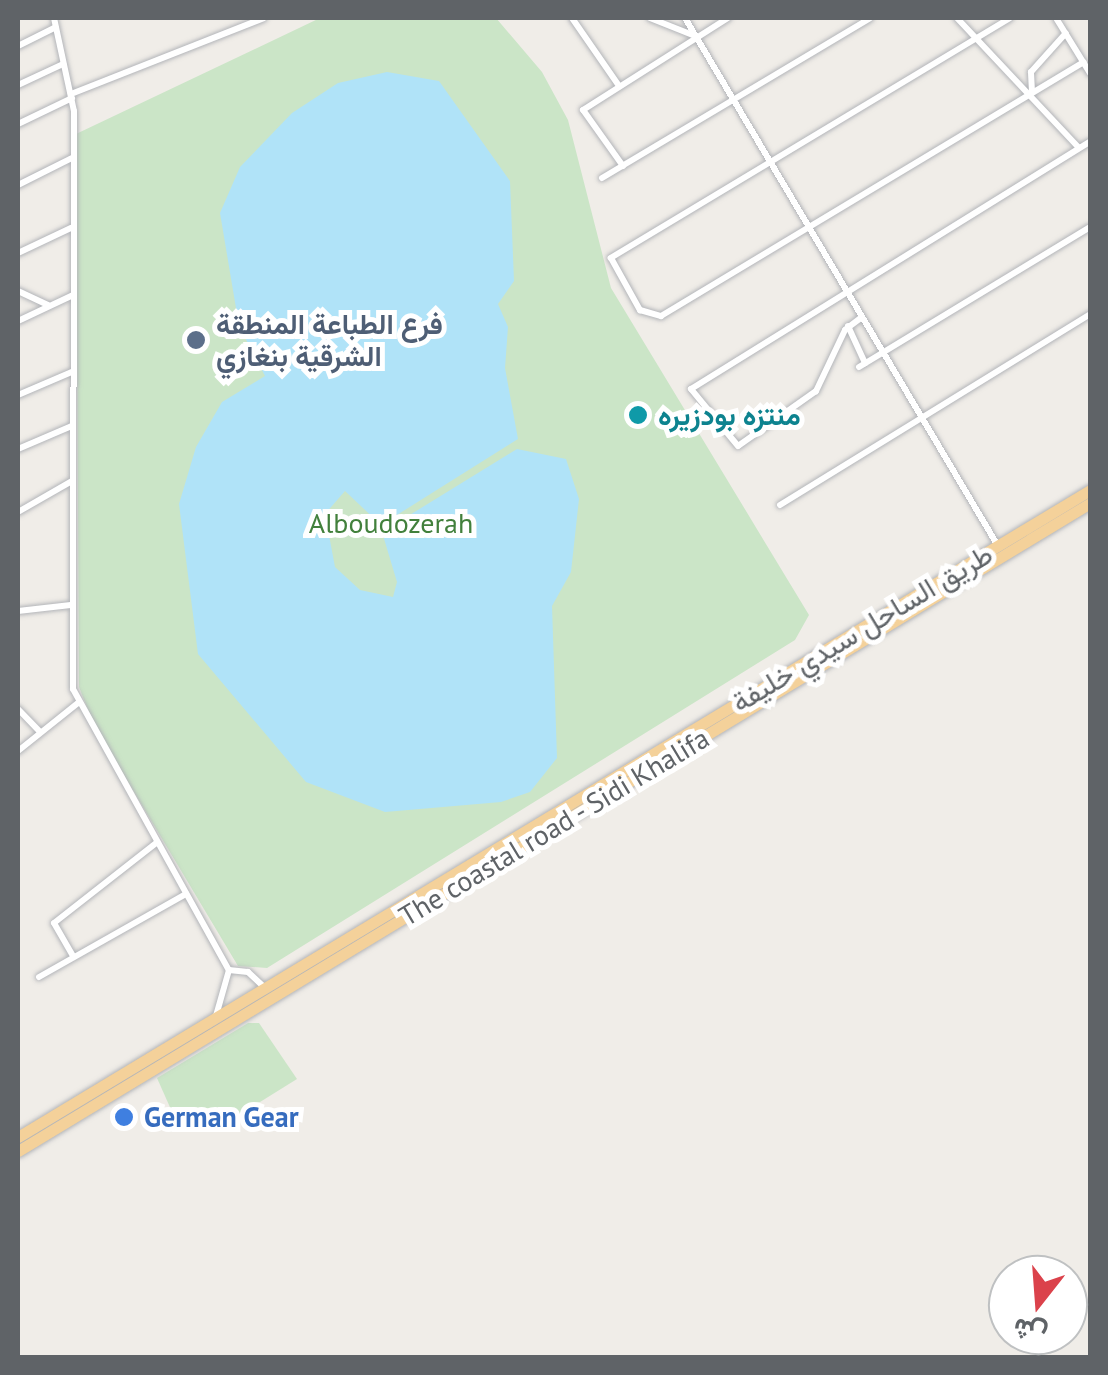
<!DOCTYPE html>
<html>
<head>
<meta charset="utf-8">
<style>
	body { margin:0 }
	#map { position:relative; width:1108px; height:1375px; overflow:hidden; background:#f0ede8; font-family:"PT Sans",Vazirmatn,sans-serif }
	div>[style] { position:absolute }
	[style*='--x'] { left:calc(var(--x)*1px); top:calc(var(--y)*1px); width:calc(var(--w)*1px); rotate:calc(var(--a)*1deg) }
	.green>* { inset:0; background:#cbe5c7 }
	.water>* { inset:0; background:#b0e3f8 }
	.roads { filter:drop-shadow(0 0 2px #b3b5b9) drop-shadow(0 0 2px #b3b5b9) }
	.street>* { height:6px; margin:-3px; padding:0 3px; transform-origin:3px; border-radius:3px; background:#fff }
	.highway>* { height:11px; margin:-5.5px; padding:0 5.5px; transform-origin:5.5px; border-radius:5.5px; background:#f4d19a }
	.dots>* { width:28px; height:28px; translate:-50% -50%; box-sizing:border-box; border:5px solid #fff; border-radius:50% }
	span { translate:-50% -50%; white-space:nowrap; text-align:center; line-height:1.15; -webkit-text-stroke:10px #fff; paint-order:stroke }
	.service-label { font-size:28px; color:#4e5e75; font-weight:700 }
	.left { translate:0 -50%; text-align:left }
	.culture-label { font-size:28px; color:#0d838f; font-weight:700 }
	.park-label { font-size:28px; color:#42803c }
	.street-label { font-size:28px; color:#5f6367 }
	.shop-label { font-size:28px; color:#366cbe; font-weight:700 }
	.frame { position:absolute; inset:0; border:20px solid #5f6367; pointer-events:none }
	.north { position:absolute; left:988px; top:1255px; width:100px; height:100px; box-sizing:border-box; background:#fff; border:2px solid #bfc1c2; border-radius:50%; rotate:197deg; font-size:28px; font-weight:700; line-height:40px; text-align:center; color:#5f6367 }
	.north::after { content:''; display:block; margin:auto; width:35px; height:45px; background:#db424b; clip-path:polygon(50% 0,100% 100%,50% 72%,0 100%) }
</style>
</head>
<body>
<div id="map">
	<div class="green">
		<i style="clip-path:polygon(320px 18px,496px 18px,542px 72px,568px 120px,611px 288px,809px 615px,795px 640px,267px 968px,238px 966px,94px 725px,79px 687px,76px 134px)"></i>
		<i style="clip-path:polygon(248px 1023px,259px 1023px,297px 1079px,236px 1117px,181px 1132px,157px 1078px)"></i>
	</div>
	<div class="water">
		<i style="clip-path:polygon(387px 72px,439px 81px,510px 181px,514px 281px,498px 304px,508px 327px,505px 368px,518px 439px,381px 525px,345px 491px,325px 514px,335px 567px,360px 590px,393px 597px,397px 582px,382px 532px,517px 449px,566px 459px,579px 499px,571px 572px,552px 606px,557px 758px,530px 792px,501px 802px,385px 812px,306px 782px,198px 654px,179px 504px,196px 447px,222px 402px,265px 376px,239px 326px,220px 213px,240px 167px,292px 113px,338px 83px)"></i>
	</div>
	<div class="roads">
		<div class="street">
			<i style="--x:54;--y:18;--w:95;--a:77.9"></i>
			<i style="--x:74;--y:111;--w:578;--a:90.1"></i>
			<i style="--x:73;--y:689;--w:321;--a:61"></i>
			<i style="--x:229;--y:970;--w:48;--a:105.8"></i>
			<i style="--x:572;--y:18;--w:83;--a:55.3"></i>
			<i style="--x:650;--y:18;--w:48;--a:21.8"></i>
			<i style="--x:685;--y:18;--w:614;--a:59.34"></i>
			<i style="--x:957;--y:18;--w:178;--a:46.8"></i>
			<i style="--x:1010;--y:18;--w:466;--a:149"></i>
			<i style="--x:611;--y:258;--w:60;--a:60.9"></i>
			<i style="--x:640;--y:310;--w:22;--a:16"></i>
			<i style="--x:661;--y:316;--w:493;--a:-31"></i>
			<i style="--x:1056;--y:18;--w:65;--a:58.3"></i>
			<i style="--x:18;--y:46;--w:42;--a:-26.6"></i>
			<i style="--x:18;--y:85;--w:50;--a:-25"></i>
			<i style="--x:1032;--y:92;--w:20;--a:-93"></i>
			<i style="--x:1031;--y:72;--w:52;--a:-48.1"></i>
			<i style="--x:71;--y:94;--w:207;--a:-21.5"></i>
			<i style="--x:18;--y:124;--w:60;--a:-25.7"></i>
			<i style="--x:623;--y:166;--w:69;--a:-125.5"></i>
			<i style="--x:583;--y:110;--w:172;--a:-32.4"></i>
			<i style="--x:602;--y:178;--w:312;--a:-30.8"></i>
			<i style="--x:18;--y:185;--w:60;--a:-26.6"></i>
			<i style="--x:18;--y:253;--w:59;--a:-25.3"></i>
			<i style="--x:18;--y:291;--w:33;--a:25"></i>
			<i style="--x:862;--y:317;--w:21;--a:143"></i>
			<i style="--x:845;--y:330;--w:68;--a:115.4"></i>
			<i style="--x:816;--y:391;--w:95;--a:144.8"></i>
			<i style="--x:738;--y:446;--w:74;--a:-129.5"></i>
			<i style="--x:691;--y:389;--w:469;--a:-31.8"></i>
			<i style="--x:18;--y:321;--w:61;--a:-25.3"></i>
			<i style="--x:848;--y:326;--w:41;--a:65.3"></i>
			<i style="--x:859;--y:367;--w:270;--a:-31.2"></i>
			<i style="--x:18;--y:395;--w:59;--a:-23.1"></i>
			<i style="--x:18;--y:449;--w:59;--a:-23.1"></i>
			<i style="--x:780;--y:505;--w:364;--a:-31.6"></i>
			<i style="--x:18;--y:512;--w:62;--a:-29.9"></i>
			<i style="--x:18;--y:611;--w:53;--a:-6.5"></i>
			<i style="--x:18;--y:709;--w:30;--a:46"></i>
			<i style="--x:18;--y:751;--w:77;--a:-38.7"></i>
			<i style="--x:73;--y:956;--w:38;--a:-120"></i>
			<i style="--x:54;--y:923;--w:130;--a:-38.1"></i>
			<i style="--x:229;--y:970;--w:19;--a:6"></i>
			<i style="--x:248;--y:972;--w:23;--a:43"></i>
			<i style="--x:39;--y:977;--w:169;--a:-29.5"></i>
		</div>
		<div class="highway">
			<i style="--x:18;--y:1137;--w:1252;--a:-31.11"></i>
			<i style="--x:18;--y:1151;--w:1253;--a:-31.15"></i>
		</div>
	</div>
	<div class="dots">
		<i style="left:196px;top:340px;background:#5c6f8a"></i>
		<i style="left:638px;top:415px;background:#0f9aa8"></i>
		<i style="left:124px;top:1117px;background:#3f7fe0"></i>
	</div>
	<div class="service-label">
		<span class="left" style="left:216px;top:340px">فرع الطباعة المنطقة<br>الشرقية بنغازي</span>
	</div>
	<div class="culture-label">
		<span class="left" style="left:658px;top:415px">منتزه بودزيره</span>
	</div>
	<div class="park-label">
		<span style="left:391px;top:523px">Alboudozerah</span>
	</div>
	<div class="street-label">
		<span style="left:862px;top:628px;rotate:-31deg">طريق الساحل سيدي خليفة</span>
		<span style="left:554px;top:827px;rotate:-31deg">The coastal road - Sidi Khalifa</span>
	</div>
	<div class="shop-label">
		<span class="left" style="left:144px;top:1117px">German Gear</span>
	</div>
	<div class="frame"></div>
	<div class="north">ش</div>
</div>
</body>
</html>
